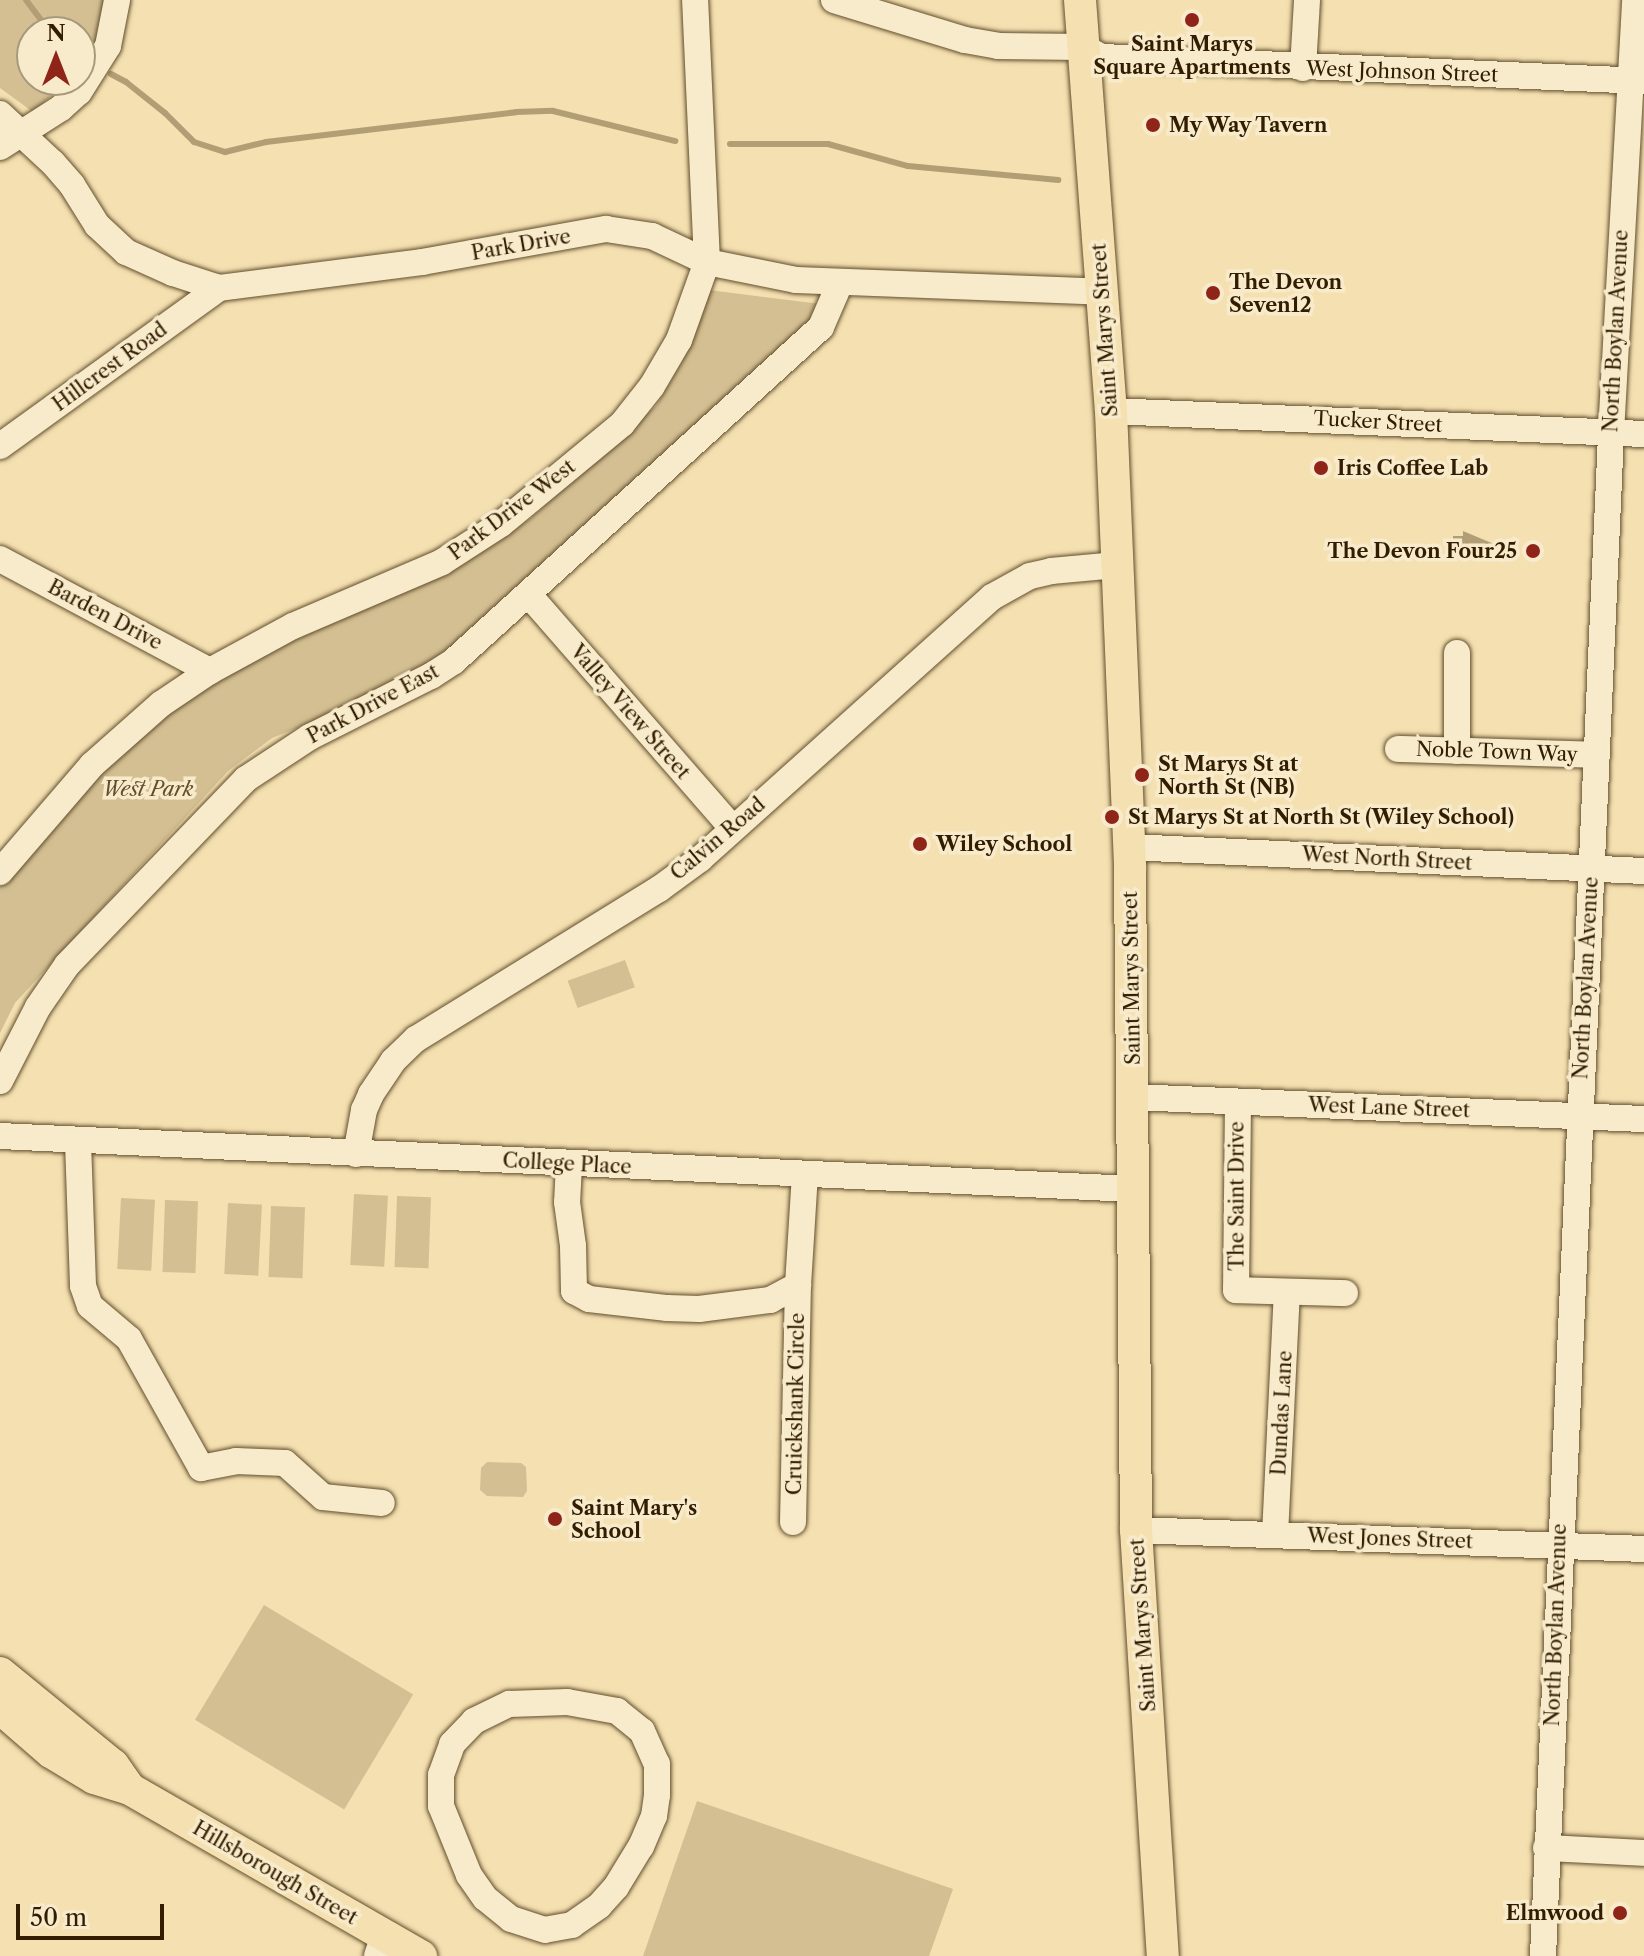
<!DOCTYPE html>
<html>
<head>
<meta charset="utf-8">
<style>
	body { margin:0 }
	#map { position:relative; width:1644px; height:1956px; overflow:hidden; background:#f4e0b0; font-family:"Libre Caslon Text",serif }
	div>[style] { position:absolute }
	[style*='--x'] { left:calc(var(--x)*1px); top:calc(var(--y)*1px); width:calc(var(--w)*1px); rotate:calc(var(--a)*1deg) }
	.green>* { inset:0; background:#d3bf92; transform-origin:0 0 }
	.water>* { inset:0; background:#b29e74 }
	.stream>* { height:6px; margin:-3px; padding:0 3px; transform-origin:3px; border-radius:3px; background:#b29e74 }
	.roads { filter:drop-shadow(0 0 2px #624e2d) drop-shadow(0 0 2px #624e2d) }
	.minor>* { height:26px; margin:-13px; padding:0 13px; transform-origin:13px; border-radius:13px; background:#f8ebcc }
	.major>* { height:32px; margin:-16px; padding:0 16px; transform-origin:16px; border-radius:16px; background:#f4e0b0 }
	.dots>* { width:22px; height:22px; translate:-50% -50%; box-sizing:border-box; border:4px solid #f8ebcc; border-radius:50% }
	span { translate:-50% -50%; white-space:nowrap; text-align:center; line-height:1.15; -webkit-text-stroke:7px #f8ebcc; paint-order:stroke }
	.poi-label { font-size:20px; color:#321d01; font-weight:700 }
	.left { translate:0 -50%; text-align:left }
	.right { translate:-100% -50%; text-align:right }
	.street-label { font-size:20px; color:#321d01 }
	.park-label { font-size:20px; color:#624e2c; font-style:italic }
	.north { position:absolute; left:16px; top:16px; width:80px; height:80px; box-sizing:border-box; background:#f8ebcc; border:2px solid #a9997b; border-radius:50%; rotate:0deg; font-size:22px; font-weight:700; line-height:32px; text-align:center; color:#321d01 }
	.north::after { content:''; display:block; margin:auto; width:28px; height:36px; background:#8f2418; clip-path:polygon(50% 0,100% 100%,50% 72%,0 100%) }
	.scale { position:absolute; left:16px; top:1904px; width:148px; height:36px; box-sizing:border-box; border:4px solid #321d01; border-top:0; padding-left:10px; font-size:24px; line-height:28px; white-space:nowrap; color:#321d01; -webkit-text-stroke:6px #f8ebcc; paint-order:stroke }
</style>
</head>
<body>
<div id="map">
	<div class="green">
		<i style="clip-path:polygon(0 0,108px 0,96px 43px,80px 67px,80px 32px,32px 32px,32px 80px,69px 80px,33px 112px,0 88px)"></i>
		<i style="clip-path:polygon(709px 290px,821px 304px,827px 312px,434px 663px,357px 704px,272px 738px,228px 771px,15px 1003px,0 1033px,0 886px,137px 733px,254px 656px,479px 553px,530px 519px,656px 406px,683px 360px)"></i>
		<i style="left:625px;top:960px;width:29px;height:61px;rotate:70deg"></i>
		<i style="left:354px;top:1194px;width:34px;height:71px;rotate:3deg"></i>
		<i style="left:397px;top:1196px;width:34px;height:71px;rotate:2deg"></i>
		<i style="left:121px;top:1198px;width:34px;height:71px;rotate:3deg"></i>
		<i style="left:165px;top:1200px;width:33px;height:72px;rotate:2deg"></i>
		<i style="left:228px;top:1203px;width:34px;height:71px;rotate:3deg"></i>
		<i style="left:271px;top:1206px;width:34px;height:71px;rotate:2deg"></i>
		<i style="clip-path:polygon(487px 1462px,521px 1463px,526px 1467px,527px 1491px,523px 1497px,487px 1496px,480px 1490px,481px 1468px)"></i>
		<i style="left:264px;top:1605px;width:174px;height:134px;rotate:31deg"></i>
		<i style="clip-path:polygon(697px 1801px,953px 1889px,929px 1956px,643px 1956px)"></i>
	</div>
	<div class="water">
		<i style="clip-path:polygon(1463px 531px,1494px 544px,1495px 554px,1453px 552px,1453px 536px,1463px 536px)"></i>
	</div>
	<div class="stream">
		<i style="--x:26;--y:0;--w:40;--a:53"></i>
		<i style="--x:111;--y:74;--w:17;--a:28"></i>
		<i style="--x:126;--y:82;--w:50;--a:38.5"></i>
		<i style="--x:165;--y:113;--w:41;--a:45"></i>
		<i style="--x:194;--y:142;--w:33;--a:18"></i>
		<i style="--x:225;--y:152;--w:42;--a:-13.7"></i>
		<i style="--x:266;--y:142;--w:252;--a:-6.8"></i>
		<i style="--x:516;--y:112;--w:37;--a:-2"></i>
		<i style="--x:553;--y:111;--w:126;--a:13.8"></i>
		<i style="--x:730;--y:144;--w:98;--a:0"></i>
		<i style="--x:828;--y:144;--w:83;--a:15.4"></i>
		<i style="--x:908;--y:166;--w:151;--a:5.3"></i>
	</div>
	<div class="roads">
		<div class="minor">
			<i style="--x:834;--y:0;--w:137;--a:17"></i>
			<i style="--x:965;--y:40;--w:34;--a:10"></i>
			<i style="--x:998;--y:46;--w:85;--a:0.7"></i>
			<i style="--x:1083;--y:47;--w:21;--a:28"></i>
			<i style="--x:1102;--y:57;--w:543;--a:2.54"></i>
			<i style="--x:1303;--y:68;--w:68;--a:-86.6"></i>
			<i style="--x:0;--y:114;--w:72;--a:42.8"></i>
			<i style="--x:53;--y:163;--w:29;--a:49"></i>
			<i style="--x:72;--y:185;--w:47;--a:58"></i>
			<i style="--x:97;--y:225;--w:40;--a:43"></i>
			<i style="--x:126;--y:252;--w:51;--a:24.1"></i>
			<i style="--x:173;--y:273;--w:48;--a:18.1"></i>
			<i style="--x:219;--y:288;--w:205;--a:-7.3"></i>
			<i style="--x:422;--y:262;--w:187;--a:-10.2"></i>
			<i style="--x:606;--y:229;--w:47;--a:8.7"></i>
			<i style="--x:652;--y:236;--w:61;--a:25.3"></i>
			<i style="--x:707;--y:262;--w:91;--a:11.4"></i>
			<i style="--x:796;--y:280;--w:307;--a:2.2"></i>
			<i style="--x:0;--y:147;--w:72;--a:-32.6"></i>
			<i style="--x:61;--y:108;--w:24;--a:-42"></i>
			<i style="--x:79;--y:92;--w:54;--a:-57.8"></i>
			<i style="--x:108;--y:46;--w:47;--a:-78.9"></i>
			<i style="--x:1111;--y:411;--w:533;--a:2.47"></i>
			<i style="--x:0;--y:446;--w:270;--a:-35.8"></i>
			<i style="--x:0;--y:559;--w:238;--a:28.1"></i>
			<i style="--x:529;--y:595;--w:310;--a:48.9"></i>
			<i style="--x:1457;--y:653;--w:98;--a:90"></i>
			<i style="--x:1398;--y:749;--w:199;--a:1.7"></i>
			<i style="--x:1129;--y:847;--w:516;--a:2.67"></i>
			<i style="--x:0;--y:872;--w:141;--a:-49.3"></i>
			<i style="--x:92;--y:765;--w:92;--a:-41.5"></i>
			<i style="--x:161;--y:704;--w:59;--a:-34"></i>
			<i style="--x:210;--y:671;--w:94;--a:-28.5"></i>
			<i style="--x:293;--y:626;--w:162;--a:-23.2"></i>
			<i style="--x:442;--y:562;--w:70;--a:-32.8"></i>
			<i style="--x:501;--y:524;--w:157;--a:-39.6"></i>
			<i style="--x:622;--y:424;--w:48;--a:-51.7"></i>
			<i style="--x:652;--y:386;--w:53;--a:-59.6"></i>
			<i style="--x:679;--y:340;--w:83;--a:-70.3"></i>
			<i style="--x:707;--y:262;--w:262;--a:-92.6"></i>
			<i style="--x:0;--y:1081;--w:83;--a:-62.8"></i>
			<i style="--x:38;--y:1007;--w:51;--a:-55.4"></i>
			<i style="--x:67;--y:965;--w:258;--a:-46.1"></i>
			<i style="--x:246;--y:779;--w:77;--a:-33.3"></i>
			<i style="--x:310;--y:737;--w:136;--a:-26.8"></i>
			<i style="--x:431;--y:676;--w:27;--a:-33"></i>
			<i style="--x:454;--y:661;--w:496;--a:-42.3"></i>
			<i style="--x:821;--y:327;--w:48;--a:-66.6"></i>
			<i style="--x:1133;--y:1097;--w:511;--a:2.47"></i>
			<i style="--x:1238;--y:1102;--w:188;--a:90.6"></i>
			<i style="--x:1236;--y:1290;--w:109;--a:1.6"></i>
			<i style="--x:0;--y:1136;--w:1135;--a:2.68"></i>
			<i style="--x:78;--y:1142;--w:144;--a:88"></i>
			<i style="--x:83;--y:1286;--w:21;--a:71"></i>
			<i style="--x:90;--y:1306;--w:51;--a:40.2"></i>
			<i style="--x:129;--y:1339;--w:148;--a:60.8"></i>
			<i style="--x:201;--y:1468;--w:36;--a:-11"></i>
			<i style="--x:236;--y:1461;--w:49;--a:2.3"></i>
			<i style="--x:285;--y:1463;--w:51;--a:41.8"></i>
			<i style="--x:323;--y:1497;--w:59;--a:5.8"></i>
			<i style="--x:356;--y:1154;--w:45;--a:-79.7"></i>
			<i style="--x:364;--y:1110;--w:17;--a:-66"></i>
			<i style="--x:371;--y:1094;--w:40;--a:-56"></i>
			<i style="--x:393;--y:1061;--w:32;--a:-44"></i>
			<i style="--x:416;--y:1039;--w:286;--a:-31.7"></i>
			<i style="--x:659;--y:889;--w:51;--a:-36.2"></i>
			<i style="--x:700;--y:859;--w:392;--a:-41.9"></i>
			<i style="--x:992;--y:597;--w:43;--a:-28.9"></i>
			<i style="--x:1030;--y:576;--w:22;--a:-13"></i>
			<i style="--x:1051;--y:571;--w:66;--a:-5.2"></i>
			<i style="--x:569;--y:1165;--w:37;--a:93"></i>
			<i style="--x:567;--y:1202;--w:44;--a:82.2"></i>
			<i style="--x:573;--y:1246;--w:45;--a:88.7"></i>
			<i style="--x:574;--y:1291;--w:17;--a:28"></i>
			<i style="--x:589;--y:1299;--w:79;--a:6.6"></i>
			<i style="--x:667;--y:1308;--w:32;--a:2"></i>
			<i style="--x:699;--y:1309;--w:72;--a:-7.2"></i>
			<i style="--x:770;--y:1300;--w:32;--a:-28"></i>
			<i style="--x:798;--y:1285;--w:110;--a:-86.4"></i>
			<i style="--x:793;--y:1522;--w:237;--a:-88.8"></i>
			<i style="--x:1136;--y:1530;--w:508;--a:2.14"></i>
			<i style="--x:1275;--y:1535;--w:243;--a:-87.2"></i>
			<i style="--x:567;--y:1702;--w:51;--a:10.2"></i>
			<i style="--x:617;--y:1711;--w:32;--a:39"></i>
			<i style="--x:642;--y:1731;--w:36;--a:66"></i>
			<i style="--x:657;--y:1764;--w:31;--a:90"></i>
			<i style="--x:657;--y:1795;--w:21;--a:98"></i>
			<i style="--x:654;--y:1816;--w:33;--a:113"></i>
			<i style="--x:641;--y:1846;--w:48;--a:121.4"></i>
			<i style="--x:616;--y:1887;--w:25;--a:132"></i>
			<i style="--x:599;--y:1906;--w:33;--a:145"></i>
			<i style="--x:572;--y:1925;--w:27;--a:170"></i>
			<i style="--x:545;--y:1930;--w:36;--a:-162"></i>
			<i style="--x:511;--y:1919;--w:33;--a:-141"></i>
			<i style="--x:485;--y:1898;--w:28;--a:-125"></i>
			<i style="--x:469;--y:1875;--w:74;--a:-112.1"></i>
			<i style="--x:441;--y:1806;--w:31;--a:-90"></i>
			<i style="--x:441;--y:1775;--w:33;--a:-70"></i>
			<i style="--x:452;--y:1744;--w:32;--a:-46"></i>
			<i style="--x:474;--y:1721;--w:39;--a:-26"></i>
			<i style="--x:509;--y:1704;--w:58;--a:-2"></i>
			<i style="--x:1546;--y:1848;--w:98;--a:2.9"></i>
			<i style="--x:377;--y:1956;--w:21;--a:-71"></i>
			<i style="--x:1543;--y:1956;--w:1525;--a:-87.44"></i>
			<i style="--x:1611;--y:433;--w:434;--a:-86.8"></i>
		</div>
		<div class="major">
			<i style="--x:1080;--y:0;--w:412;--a:85.7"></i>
			<i style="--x:1111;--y:411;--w:456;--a:87.6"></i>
			<i style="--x:1130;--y:867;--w:663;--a:89.48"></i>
			<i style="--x:1136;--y:1530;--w:427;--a:86.4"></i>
			<i style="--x:0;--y:1673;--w:146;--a:39.2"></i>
			<i style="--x:113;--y:1765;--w:29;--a:55"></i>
			<i style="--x:0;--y:1708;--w:67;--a:40.8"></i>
			<i style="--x:51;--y:1752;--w:50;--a:31.2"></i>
			<i style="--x:94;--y:1778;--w:38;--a:17"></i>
			<i style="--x:130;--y:1789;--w:336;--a:29.9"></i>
		</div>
	</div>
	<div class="dots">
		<i style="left:1192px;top:20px;background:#8f2418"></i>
		<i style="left:1153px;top:125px;background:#8f2418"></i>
		<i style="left:1213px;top:293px;background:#8f2418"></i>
		<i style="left:1321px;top:468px;background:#8f2418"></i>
		<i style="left:1533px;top:551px;background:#8f2418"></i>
		<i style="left:1142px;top:775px;background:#8f2418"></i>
		<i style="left:1112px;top:817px;background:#8f2418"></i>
		<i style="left:920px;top:844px;background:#8f2418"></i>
		<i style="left:555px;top:1519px;background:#8f2418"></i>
		<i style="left:1620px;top:1913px;background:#8f2418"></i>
	</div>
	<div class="poi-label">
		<span style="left:1192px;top:56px">Saint Marys<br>Square Apartments</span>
		<span class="left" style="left:1169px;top:125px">My Way Tavern</span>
		<span class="left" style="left:1229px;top:294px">The Devon<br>Seven12</span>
		<span class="left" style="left:1337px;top:468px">Iris Coffee Lab</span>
		<span class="right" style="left:1517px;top:551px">The Devon Four25</span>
		<span class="left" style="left:1158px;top:776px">St Marys St at<br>North St (NB)</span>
		<span class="left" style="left:1128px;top:817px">St Marys St at North St (Wiley School)</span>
		<span class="left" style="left:936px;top:844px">Wiley School</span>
		<span class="left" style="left:571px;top:1520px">Saint Mary's<br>School</span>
		<span class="right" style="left:1604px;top:1913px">Elmwood</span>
	</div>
	<div class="street-label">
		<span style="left:1402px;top:72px;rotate:2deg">West Johnson Street</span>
		<span style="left:521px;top:245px;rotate:-10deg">Park Drive</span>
		<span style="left:1105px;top:330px;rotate:-94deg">Saint Marys Street</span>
		<span style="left:1616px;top:331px;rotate:-87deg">North Boylan Avenue</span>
		<span style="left:110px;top:367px;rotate:-36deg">Hillcrest Road</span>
		<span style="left:1378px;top:422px;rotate:3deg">Tucker Street</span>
		<span style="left:512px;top:510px;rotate:-37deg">Park Drive West</span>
		<span style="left:105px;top:615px;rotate:28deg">Barden Drive</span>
		<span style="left:373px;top:704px;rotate:-28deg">Park Drive East</span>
		<span style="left:630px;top:712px;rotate:49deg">Valley View Street</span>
		<span style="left:1497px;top:752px;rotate:2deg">Noble Town Way</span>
		<span style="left:718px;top:839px;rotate:-40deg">Calvin Road</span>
		<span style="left:1387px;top:859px;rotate:3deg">West North Street</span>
		<span style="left:1132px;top:978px;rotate:-91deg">Saint Marys Street</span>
		<span style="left:1586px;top:978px;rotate:-87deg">North Boylan Avenue</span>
		<span style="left:1389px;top:1108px;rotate:2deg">West Lane Street</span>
		<span style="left:567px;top:1164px;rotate:3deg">College Place</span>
		<span style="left:1237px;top:1196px;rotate:-90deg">The Saint Drive</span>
		<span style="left:796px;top:1404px;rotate:-89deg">Cruickshank Circle</span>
		<span style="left:1282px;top:1413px;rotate:-87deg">Dundas Lane</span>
		<span style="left:1390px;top:1539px;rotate:2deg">West Jones Street</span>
		<span style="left:1143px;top:1625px;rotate:-94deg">Saint Marys Street</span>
		<span style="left:1556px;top:1625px;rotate:-88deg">North Boylan Avenue</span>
		<span style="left:275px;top:1873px;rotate:30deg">Hillsborough Street</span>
	</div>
	<div class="park-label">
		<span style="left:148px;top:789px">West Park</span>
	</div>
	<div class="north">N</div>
	<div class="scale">50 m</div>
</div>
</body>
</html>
